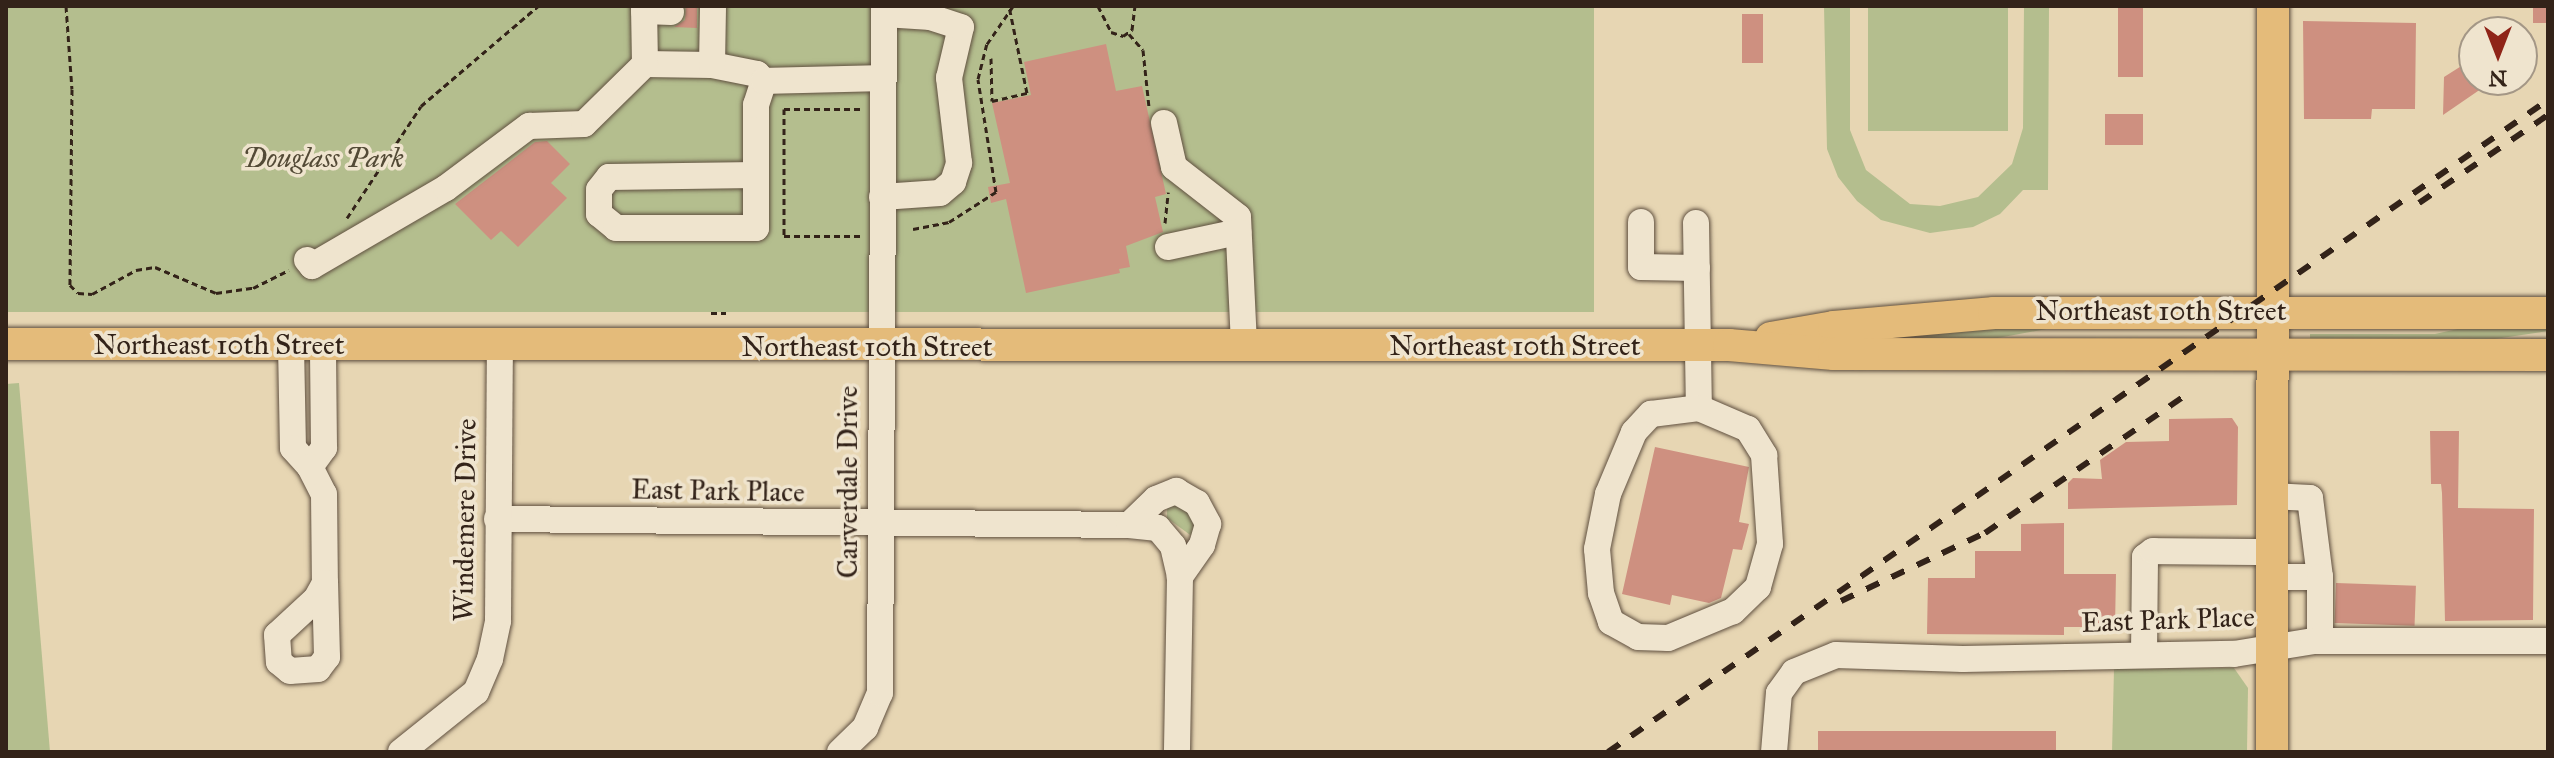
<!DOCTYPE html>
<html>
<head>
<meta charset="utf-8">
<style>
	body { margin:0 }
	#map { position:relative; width:2554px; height:758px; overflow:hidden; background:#e7d6b3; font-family:"IM FELL Great Primer",serif }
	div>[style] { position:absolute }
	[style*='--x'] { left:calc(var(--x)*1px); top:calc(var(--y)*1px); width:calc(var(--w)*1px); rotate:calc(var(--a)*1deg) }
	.green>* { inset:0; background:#b4be8e; transform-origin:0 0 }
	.building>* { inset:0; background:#ce9080; transform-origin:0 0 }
	.path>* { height:3px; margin-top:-1.5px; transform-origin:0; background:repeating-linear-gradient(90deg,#332319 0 6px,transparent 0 10px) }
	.roads { filter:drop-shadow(0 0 2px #605040) drop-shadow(0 0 2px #605040) }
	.minor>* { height:26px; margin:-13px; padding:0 13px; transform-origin:13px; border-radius:13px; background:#efe4ce }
	.major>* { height:32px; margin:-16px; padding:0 16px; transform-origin:16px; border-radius:16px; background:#e4bb7a }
	.rail>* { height:6px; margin-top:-3px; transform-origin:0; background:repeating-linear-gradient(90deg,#332319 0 14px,transparent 0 28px) }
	span { translate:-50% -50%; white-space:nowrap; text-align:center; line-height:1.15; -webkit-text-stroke:7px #efe4ce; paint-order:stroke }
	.park-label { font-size:28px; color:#534a36; font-style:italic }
	.street-label { font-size:28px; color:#332319 }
	.frame { position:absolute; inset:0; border:8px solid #332319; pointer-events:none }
	.north { position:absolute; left:2458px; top:16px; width:80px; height:80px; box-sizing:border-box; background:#efe4ce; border:2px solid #a49786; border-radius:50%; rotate:180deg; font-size:22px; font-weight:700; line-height:32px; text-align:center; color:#332319 }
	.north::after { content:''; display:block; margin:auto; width:28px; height:36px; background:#8f2418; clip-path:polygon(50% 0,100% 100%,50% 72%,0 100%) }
</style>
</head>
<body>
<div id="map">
	<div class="green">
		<i style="left:6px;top:6px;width:1588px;height:306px"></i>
		<i style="clip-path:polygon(1824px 6px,1850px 6px,1850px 130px,1866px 170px,1910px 204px,1940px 206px,1978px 197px,2012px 164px,2023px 128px,2024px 6px,2049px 6px,2048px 190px,2023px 190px,2000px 214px,1973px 227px,1930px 233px,1881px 220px,1857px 201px,1838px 177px,1827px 149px)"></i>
		<i style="left:1868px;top:6px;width:140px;height:125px"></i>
		<i style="clip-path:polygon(2498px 320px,2548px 324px,2548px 331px,2488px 340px,2310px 341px,2310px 334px,2435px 334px)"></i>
		<i style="clip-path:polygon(2205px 321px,2207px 329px,2052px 328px,1987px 340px,1844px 345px,1843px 335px)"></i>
		<i style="clip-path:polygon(19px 383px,50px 752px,6px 752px,6px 384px)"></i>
		<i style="clip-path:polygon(1167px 503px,1186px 505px,1200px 525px,1193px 537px,1167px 518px)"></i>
		<i style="clip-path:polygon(2234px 668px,2248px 688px,2247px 752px,2112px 752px,2114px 669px)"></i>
	</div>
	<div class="building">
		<i style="clip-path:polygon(686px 6px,697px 6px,697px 28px,674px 27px,685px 20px)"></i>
		<i style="left:2118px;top:6px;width:25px;height:71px"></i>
		<i style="left:2533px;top:6px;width:15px;height:17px"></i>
		<i style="left:1742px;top:14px;width:21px;height:49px"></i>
		<i style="clip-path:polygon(2303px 21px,2416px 23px,2415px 109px,2372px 109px,2371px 119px,2304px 119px)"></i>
		<i style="clip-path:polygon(1106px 44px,1116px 91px,1142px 86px,1166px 194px,1155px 197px,1163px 232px,1126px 246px,1130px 267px,1119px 269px,1120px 273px,1026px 293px,1006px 199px,991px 203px,988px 187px,1010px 183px,992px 103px,1031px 95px,1024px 62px)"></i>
		<i style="clip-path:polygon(2474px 58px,2474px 80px,2494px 80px,2443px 115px,2444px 77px)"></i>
		<i style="left:2105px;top:114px;width:38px;height:31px"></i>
		<i style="clip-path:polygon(547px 141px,570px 164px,551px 183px,567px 198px,518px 247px,501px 231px,491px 240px,455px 204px,535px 142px)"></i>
		<i style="clip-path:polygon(2232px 418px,2238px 427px,2237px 505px,2068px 509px,2068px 483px,2073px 478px,2102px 479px,2100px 460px,2126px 442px,2169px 441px,2169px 419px)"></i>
		<i style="clip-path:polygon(2430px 431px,2459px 431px,2458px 508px,2534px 509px,2533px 620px,2445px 621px,2442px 493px,2441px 484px,2431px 484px)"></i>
		<i style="clip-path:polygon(1655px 447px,1749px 467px,1739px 522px,1749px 524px,1742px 550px,1733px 549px,1721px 598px,1709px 603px,1672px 595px,1670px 605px,1622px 594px)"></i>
		<i style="clip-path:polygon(2064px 523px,2064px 574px,2116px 574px,2115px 627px,2064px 627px,2064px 635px,1927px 634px,1928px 578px,1975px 578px,1975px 551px,2021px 551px,2021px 524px)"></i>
		<i style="left:2336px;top:583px;width:80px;height:40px;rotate:2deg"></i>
		<i style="left:1818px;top:731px;width:238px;height:21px"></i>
	</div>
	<div class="path">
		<i style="--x:66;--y:6;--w:83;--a:85.9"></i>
		<i style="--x:72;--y:89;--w:196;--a:90.6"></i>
		<i style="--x:70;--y:285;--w:11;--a:45"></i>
		<i style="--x:78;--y:293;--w:14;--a:4"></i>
		<i style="--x:92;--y:294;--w:50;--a:-28.6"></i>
		<i style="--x:136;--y:270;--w:19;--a:-9"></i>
		<i style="--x:155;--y:267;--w:66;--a:23.1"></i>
		<i style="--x:216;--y:293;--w:37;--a:-8"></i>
		<i style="--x:253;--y:288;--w:40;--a:-26.6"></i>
		<i style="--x:1098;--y:6;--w:29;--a:63"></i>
		<i style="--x:1111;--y:32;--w:13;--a:18"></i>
		<i style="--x:1123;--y:36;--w:11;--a:-34"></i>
		<i style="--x:1132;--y:30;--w:24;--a:-83"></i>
		<i style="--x:1129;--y:34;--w:21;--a:49"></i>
		<i style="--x:1143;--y:50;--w:57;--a:84"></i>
		<i style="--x:991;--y:58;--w:43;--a:88.7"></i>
		<i style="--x:992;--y:101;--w:36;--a:-13"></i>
		<i style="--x:1027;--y:93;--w:89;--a:-101.7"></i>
		<i style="--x:860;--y:109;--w:76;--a:180"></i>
		<i style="--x:784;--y:109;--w:127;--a:90"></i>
		<i style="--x:784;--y:236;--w:77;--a:0"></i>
		<i style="--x:347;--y:218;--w:134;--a:-56.5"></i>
		<i style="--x:421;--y:106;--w:154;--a:-40.5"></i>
		<i style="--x:1165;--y:223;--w:31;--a:-84"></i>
		<i style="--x:913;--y:229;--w:37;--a:-11"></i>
		<i style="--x:949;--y:222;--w:56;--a:-32.6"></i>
		<i style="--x:996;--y:192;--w:114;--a:-99.1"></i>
		<i style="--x:978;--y:79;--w:36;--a:-76"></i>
		<i style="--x:987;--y:44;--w:46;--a:-55.6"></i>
		<i style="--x:711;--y:313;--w:15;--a:0"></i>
	</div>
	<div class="roads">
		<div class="minor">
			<i style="--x:644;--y:11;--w:27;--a:2"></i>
			<i style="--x:645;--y:64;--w:67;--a:0.9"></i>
			<i style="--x:712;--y:65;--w:46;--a:11.3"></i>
			<i style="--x:757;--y:74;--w:10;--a:45"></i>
			<i style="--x:712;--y:65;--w:59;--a:-89"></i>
			<i style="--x:1164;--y:123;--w:45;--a:77.2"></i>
			<i style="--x:1174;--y:167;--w:81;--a:38"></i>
			<i style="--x:1238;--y:217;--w:129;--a:87.3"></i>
			<i style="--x:756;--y:175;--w:147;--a:179.2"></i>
			<i style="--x:609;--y:177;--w:16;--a:128"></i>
			<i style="--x:599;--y:190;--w:24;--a:90"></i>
			<i style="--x:599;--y:214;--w:22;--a:39"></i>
			<i style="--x:616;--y:228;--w:140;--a:0"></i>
			<i style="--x:756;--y:228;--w:123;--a:-90"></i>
			<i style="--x:756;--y:105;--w:25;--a:-72"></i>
			<i style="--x:764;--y:81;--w:119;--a:-1.4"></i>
			<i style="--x:882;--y:197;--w:58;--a:-3.9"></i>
			<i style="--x:940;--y:193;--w:17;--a:-40"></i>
			<i style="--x:953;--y:182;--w:20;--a:-72"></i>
			<i style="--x:959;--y:163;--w:86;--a:-96.7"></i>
			<i style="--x:949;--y:78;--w:52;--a:-76.8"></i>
			<i style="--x:961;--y:27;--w:32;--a:-162"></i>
			<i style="--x:931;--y:17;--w:47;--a:-176.3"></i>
			<i style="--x:1641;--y:222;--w:45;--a:90"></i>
			<i style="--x:1641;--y:267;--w:56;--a:1"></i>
			<i style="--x:1696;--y:223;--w:185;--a:89.1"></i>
			<i style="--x:1699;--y:408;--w:53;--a:23.2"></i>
			<i style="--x:1748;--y:429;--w:31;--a:58"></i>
			<i style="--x:1764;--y:455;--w:89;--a:86.1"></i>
			<i style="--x:1770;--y:544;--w:45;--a:105.6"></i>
			<i style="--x:1758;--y:587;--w:35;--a:136"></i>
			<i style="--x:1733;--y:611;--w:70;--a:157.4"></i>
			<i style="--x:1668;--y:638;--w:30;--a:-178"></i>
			<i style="--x:1638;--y:637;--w:31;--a:-151"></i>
			<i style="--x:1611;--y:622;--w:31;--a:-109"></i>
			<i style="--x:1601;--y:593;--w:44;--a:-95.2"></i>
			<i style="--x:1597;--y:549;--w:56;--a:-78.7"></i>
			<i style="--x:1608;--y:494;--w:67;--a:-67.2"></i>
			<i style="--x:1634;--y:432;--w:25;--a:-47"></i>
			<i style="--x:1651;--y:414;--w:48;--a:-7.1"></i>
			<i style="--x:1168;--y:247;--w:72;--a:-12.1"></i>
			<i style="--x:307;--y:260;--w:8;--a:50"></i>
			<i style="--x:312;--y:266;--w:155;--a:-30.2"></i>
			<i style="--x:446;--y:188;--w:104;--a:-36.8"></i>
			<i style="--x:529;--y:126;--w:55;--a:-2.1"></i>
			<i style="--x:584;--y:124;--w:86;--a:-44.5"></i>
			<i style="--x:645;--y:64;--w:58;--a:-91"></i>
			<i style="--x:291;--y:345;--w:103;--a:88.9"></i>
			<i style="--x:293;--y:448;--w:25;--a:48"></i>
			<i style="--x:310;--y:467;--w:24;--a:-54"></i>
			<i style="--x:324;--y:448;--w:103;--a:-90.6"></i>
			<i style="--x:310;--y:467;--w:30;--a:63"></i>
			<i style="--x:324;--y:494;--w:89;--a:89.4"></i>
			<i style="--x:325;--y:583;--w:18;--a:119"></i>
			<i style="--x:316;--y:599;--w:53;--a:137.3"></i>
			<i style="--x:277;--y:635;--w:27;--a:86"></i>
			<i style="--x:279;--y:662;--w:14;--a:39"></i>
			<i style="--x:290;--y:671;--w:28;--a:-4"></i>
			<i style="--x:318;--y:669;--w:15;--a:-53"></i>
			<i style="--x:327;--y:657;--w:74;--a:-91.5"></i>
			<i style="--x:2271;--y:496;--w:39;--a:3"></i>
			<i style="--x:2310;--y:498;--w:80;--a:82.8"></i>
			<i style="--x:2320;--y:577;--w:49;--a:180"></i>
			<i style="--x:497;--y:519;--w:632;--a:0.54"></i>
			<i style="--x:1129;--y:525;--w:37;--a:-44"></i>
			<i style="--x:1156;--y:499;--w:22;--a:-22"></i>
			<i style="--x:1176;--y:491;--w:24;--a:30"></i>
			<i style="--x:1197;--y:503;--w:24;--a:62"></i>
			<i style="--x:1208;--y:524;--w:22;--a:106"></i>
			<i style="--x:1202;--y:545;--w:39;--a:125"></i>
			<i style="--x:1180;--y:577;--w:175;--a:91"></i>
			<i style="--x:1129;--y:525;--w:29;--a:6"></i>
			<i style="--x:1158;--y:528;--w:23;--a:50"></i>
			<i style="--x:1173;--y:546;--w:32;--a:77"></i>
			<i style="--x:2320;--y:577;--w:64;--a:90"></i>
			<i style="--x:2144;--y:654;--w:97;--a:-89.4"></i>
			<i style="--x:2145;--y:557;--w:10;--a:-37"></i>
			<i style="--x:2153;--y:551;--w:118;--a:0.5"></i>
			<i style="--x:401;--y:752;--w:96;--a:-38.7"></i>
			<i style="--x:476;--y:692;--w:36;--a:-67"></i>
			<i style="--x:490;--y:659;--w:39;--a:-78"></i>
			<i style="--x:498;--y:621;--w:275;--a:-89.6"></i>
			<i style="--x:840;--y:752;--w:35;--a:-44"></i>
			<i style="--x:865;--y:728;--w:38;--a:-67"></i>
			<i style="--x:880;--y:693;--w:687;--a:-89.67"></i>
			<i style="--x:1774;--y:752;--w:59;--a:-85.2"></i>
			<i style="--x:1779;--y:693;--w:26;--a:-54"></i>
			<i style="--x:1794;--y:672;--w:45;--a:-22"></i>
			<i style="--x:1836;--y:655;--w:127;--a:1.8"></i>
			<i style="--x:1963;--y:659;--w:271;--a:-1.1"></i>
			<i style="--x:2234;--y:654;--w:80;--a:-9.3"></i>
			<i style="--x:2313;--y:641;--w:235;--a:0"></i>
		</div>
		<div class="major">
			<i style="--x:1771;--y:338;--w:64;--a:-9.9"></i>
			<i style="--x:1834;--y:327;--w:161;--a:-5"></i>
			<i style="--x:1994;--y:313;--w:554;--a:0"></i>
			<i style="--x:6;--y:344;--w:1723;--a:0.03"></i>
			<i style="--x:1729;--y:345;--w:105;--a:4.9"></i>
			<i style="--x:1834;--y:354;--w:714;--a:0.08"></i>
			<i style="--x:2272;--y:752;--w:746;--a:-89.92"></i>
		</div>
	</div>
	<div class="rail">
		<i style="--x:2419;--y:203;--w:156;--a:-34.3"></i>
		<i style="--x:1841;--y:601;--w:159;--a:-25.3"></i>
		<i style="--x:1985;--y:533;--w:247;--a:-34.5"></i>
		<i style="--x:1608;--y:752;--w:1144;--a:-34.75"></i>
	</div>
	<div class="park-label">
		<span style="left:323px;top:158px">Douglass Park</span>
	</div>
	<div class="street-label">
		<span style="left:2161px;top:311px">Northeast 10th Street</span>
		<span style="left:219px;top:345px">Northeast 10th Street</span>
		<span style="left:1515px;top:346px">Northeast 10th Street</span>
		<span style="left:867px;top:347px">Northeast 10th Street</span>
		<span style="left:848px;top:482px;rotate:-90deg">Carverdale Drive</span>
		<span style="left:718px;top:491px;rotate:1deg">East Park Place</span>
		<span style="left:465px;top:520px;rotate:-89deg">Windemere Drive</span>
		<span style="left:2168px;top:620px;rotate:-2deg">East Park Place</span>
	</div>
	<div class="frame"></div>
	<div class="north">N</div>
</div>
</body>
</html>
